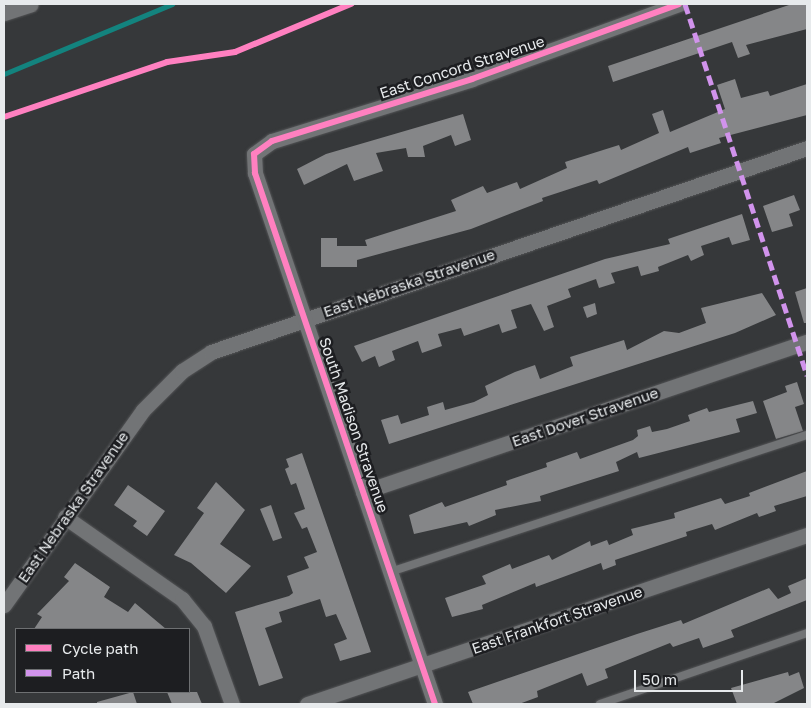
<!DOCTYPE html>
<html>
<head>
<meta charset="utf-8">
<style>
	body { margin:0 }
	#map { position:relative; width:811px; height:708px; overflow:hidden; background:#36383a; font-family:"Golos Text",sans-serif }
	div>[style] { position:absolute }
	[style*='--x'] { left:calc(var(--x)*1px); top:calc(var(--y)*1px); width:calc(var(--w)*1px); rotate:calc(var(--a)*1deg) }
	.stream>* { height:4.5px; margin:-2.25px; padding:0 2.25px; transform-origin:2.25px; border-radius:2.25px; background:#13837e }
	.building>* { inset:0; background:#858688 }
	.roads { filter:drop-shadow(0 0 1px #535456) drop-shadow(0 0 1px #535456) }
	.lane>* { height:8px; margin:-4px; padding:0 4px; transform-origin:4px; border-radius:4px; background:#727476 }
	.street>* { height:15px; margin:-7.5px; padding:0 7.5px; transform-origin:7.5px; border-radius:7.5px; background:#727476 }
	.quiet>* { height:5px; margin-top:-2.5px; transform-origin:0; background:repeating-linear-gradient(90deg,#d193ec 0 10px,transparent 0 15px) }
	.cycleway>* { height:6px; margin:-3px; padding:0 3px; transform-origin:3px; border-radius:3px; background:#ff80c0 }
	span { translate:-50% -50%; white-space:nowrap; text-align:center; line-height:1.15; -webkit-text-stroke:5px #1d1e21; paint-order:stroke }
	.street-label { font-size:15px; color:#e7eaec }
	.frame { position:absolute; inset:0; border:5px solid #e7eaec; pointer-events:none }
	.legend { position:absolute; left:15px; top:628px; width:175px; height:65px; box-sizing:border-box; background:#1d1e21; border:1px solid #6e7072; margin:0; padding:6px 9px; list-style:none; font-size:15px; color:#e7eaec }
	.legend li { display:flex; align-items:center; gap:10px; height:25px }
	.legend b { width:25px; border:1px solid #6e7072 }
	.scale { position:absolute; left:634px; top:670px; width:109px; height:22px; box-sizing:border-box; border:2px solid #e7eaec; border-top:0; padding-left:6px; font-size:15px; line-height:18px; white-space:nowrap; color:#e7eaec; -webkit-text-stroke:4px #1d1e21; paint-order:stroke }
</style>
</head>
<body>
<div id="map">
	<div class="stream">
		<i style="--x:4;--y:74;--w:182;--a:-22.6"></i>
	</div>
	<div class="building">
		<i style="clip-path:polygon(792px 4px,807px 4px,807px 29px,746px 45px,750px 54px,738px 58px,732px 42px,613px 82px,608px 66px)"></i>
		<i style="clip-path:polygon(735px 79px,741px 98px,768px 91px,770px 96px,807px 84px,807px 115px,719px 138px,721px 143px,690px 153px,688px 147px,599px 184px,597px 180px,542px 198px,543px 201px,471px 229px,357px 260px,357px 267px,321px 267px,321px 238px,337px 238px,337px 246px,367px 246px,365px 240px,456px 211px,451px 200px,483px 186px,487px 193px,517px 182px,520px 189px,567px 168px,565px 162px,619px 145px,621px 150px,659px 133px,652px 114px,663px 110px,670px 132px,725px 109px,717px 85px)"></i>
		<i style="clip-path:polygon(463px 114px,471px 140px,455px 146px,451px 135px,423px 146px,425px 157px,408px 157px,406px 148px,376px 153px,383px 171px,354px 181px,347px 164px,304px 185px,297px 169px,326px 154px)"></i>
		<i style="clip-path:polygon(794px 195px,800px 210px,789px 214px,793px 226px,772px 232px,763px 206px)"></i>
		<i style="clip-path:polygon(742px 214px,750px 240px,732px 245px,729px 237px,701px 246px,704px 255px,691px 261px,688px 255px,658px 267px,659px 271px,641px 276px,638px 266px,611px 273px,615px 283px,599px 288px,596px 279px,568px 289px,571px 297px,547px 306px,554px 327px,544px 331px,531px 304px,511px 310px,517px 328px,502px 333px,499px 324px,464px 336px,461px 328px,438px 334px,442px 346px,422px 353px,418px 341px,392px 351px,395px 360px,379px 367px,375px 356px,362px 362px,354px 346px,605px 259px,670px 244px,668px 239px)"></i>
		<i style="clip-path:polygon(807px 288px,807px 323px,804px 323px,795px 292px)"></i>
		<i style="clip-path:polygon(762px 293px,776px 315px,735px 333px,389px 444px,381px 420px,398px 415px,401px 424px,429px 415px,427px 407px,443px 402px,445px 410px,474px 402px,488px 395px,485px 386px,515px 372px,535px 365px,540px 379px,573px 366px,570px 357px,624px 340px,627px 350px,664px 331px,679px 333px,706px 323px,701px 308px)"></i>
		<i style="clip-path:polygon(595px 303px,597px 314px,587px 318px,583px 307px)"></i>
		<i style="clip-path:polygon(797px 382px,804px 404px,795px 407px,803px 431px,776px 439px,763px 401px,787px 392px,785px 386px)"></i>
		<i style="clip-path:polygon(753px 401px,757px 413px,736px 419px,740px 432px,639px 458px,637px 452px,616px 462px,619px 471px,540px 496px,541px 501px,495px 510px,496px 515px,469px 526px,467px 522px,414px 534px,409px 515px,442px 502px,445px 507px,507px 485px,506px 481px,547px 467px,546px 463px,577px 452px,580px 459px,633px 440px,638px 436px,637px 430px,650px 426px,652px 432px,667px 429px,690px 421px,688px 415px,707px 408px,709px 412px)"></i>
		<i style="clip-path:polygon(302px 453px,371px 652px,340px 661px,334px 644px,347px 639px,336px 614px,326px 617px,320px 599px,279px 612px,282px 622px,265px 628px,283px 678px,259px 686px,235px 612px,289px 596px,293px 593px,287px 576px,309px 568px,304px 557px,317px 552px,307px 527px,302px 529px,294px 513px,305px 509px,296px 483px,291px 485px,285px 469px,289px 467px,286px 459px)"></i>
		<i style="clip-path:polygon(807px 471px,807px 496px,774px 506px,776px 511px,759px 517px,757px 513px,715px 530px,712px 524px,686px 532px,687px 536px,615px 560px,616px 565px,603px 570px,601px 563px,536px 587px,535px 583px,482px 605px,483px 609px,452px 617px,445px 598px,486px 584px,482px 576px,510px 564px,512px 569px,549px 555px,552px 560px,590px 541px,591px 546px,607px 540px,609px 545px,633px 535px,631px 529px,675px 518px,674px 513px,721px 498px,725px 504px,750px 496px,749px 493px)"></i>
		<i style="clip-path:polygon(216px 482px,245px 510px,220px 544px,251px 566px,226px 593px,191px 563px,174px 555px,204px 513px,197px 508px)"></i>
		<i style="clip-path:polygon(128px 485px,165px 511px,147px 536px,133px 526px,137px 521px,114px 505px)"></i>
		<i style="clip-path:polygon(271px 505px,282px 538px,273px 541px,260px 509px)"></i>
		<i style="clip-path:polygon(75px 563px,110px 587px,104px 597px,128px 612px,135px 603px,166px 629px,34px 629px,42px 617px,37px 614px,69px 581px,64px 577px)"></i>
		<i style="clip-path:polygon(807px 578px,807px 600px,731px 630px,734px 637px,703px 648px,699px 638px,673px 647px,670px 643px,605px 669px,608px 678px,587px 686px,582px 673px,537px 691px,538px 697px,519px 704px,473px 704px,468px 692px,637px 634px,681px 620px,683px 624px,769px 588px,778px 599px,791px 593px,788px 586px)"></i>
		<i style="clip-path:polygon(788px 672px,789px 676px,799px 672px,804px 688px,772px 704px,737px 704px,731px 688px)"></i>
		<i style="clip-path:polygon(133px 692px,137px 704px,97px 704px,97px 702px)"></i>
		<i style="clip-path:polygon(167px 692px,197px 692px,202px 704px,172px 704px)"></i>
	</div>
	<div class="roads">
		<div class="lane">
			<i style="--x:390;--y:572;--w:439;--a:-18.2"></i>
			<i style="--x:600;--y:704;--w:219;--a:-18.9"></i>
		</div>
		<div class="street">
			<i style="--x:4;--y:13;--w:28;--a:-18"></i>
			<i style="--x:363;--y:492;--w:469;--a:-18.7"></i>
			<i style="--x:65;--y:517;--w:143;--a:35"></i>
			<i style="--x:182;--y:599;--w:35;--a:51"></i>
			<i style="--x:204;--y:626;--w:83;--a:70.3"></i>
			<i style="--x:4;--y:605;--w:239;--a:-54.5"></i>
			<i style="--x:143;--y:410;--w:55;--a:-45"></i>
			<i style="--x:182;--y:371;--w:35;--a:-33"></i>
			<i style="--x:211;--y:352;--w:630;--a:-18.9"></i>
			<i style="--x:307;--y:704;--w:528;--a:-18.68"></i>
			<i style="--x:435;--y:704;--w:561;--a:-108.73"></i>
			<i style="--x:255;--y:173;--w:19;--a:-93"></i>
			<i style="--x:254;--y:154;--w:22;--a:-36"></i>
			<i style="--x:272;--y:141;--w:209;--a:-17.2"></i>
			<i style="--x:472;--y:79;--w:220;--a:-19.9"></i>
		</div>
	</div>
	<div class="quiet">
		<i style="--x:685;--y:4;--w:391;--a:71.8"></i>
	</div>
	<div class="cycleway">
		<i style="--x:4;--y:117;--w:172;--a:-18.6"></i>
		<i style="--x:167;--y:62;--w:69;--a:-8.4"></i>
		<i style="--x:235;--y:52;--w:126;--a:-22.5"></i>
		<i style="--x:435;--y:704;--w:561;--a:-108.73"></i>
		<i style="--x:255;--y:173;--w:19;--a:-93"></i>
		<i style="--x:254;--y:154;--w:22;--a:-36"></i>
		<i style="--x:272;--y:141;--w:209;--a:-17.2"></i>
		<i style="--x:472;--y:79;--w:220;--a:-19.9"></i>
	</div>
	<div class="street-label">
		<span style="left:462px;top:67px;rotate:-18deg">East Concord Stravenue</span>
		<span style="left:409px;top:283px;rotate:-19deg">East Nebraska Stravenue</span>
		<span style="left:585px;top:417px;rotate:-19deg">East Dover Stravenue</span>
		<span style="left:354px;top:425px;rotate:71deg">South Madison Stravenue</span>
		<span style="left:73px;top:507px;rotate:-55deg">East Nebraska Stravenue</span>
		<span style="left:557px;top:620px;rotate:-19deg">East Frankfort Stravenue</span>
	</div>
	<div class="frame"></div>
	<ul class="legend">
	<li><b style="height:6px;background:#ff80c0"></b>Cycle path</li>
	<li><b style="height:6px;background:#d193ec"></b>Path</li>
	</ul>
	<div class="scale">50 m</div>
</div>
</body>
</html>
